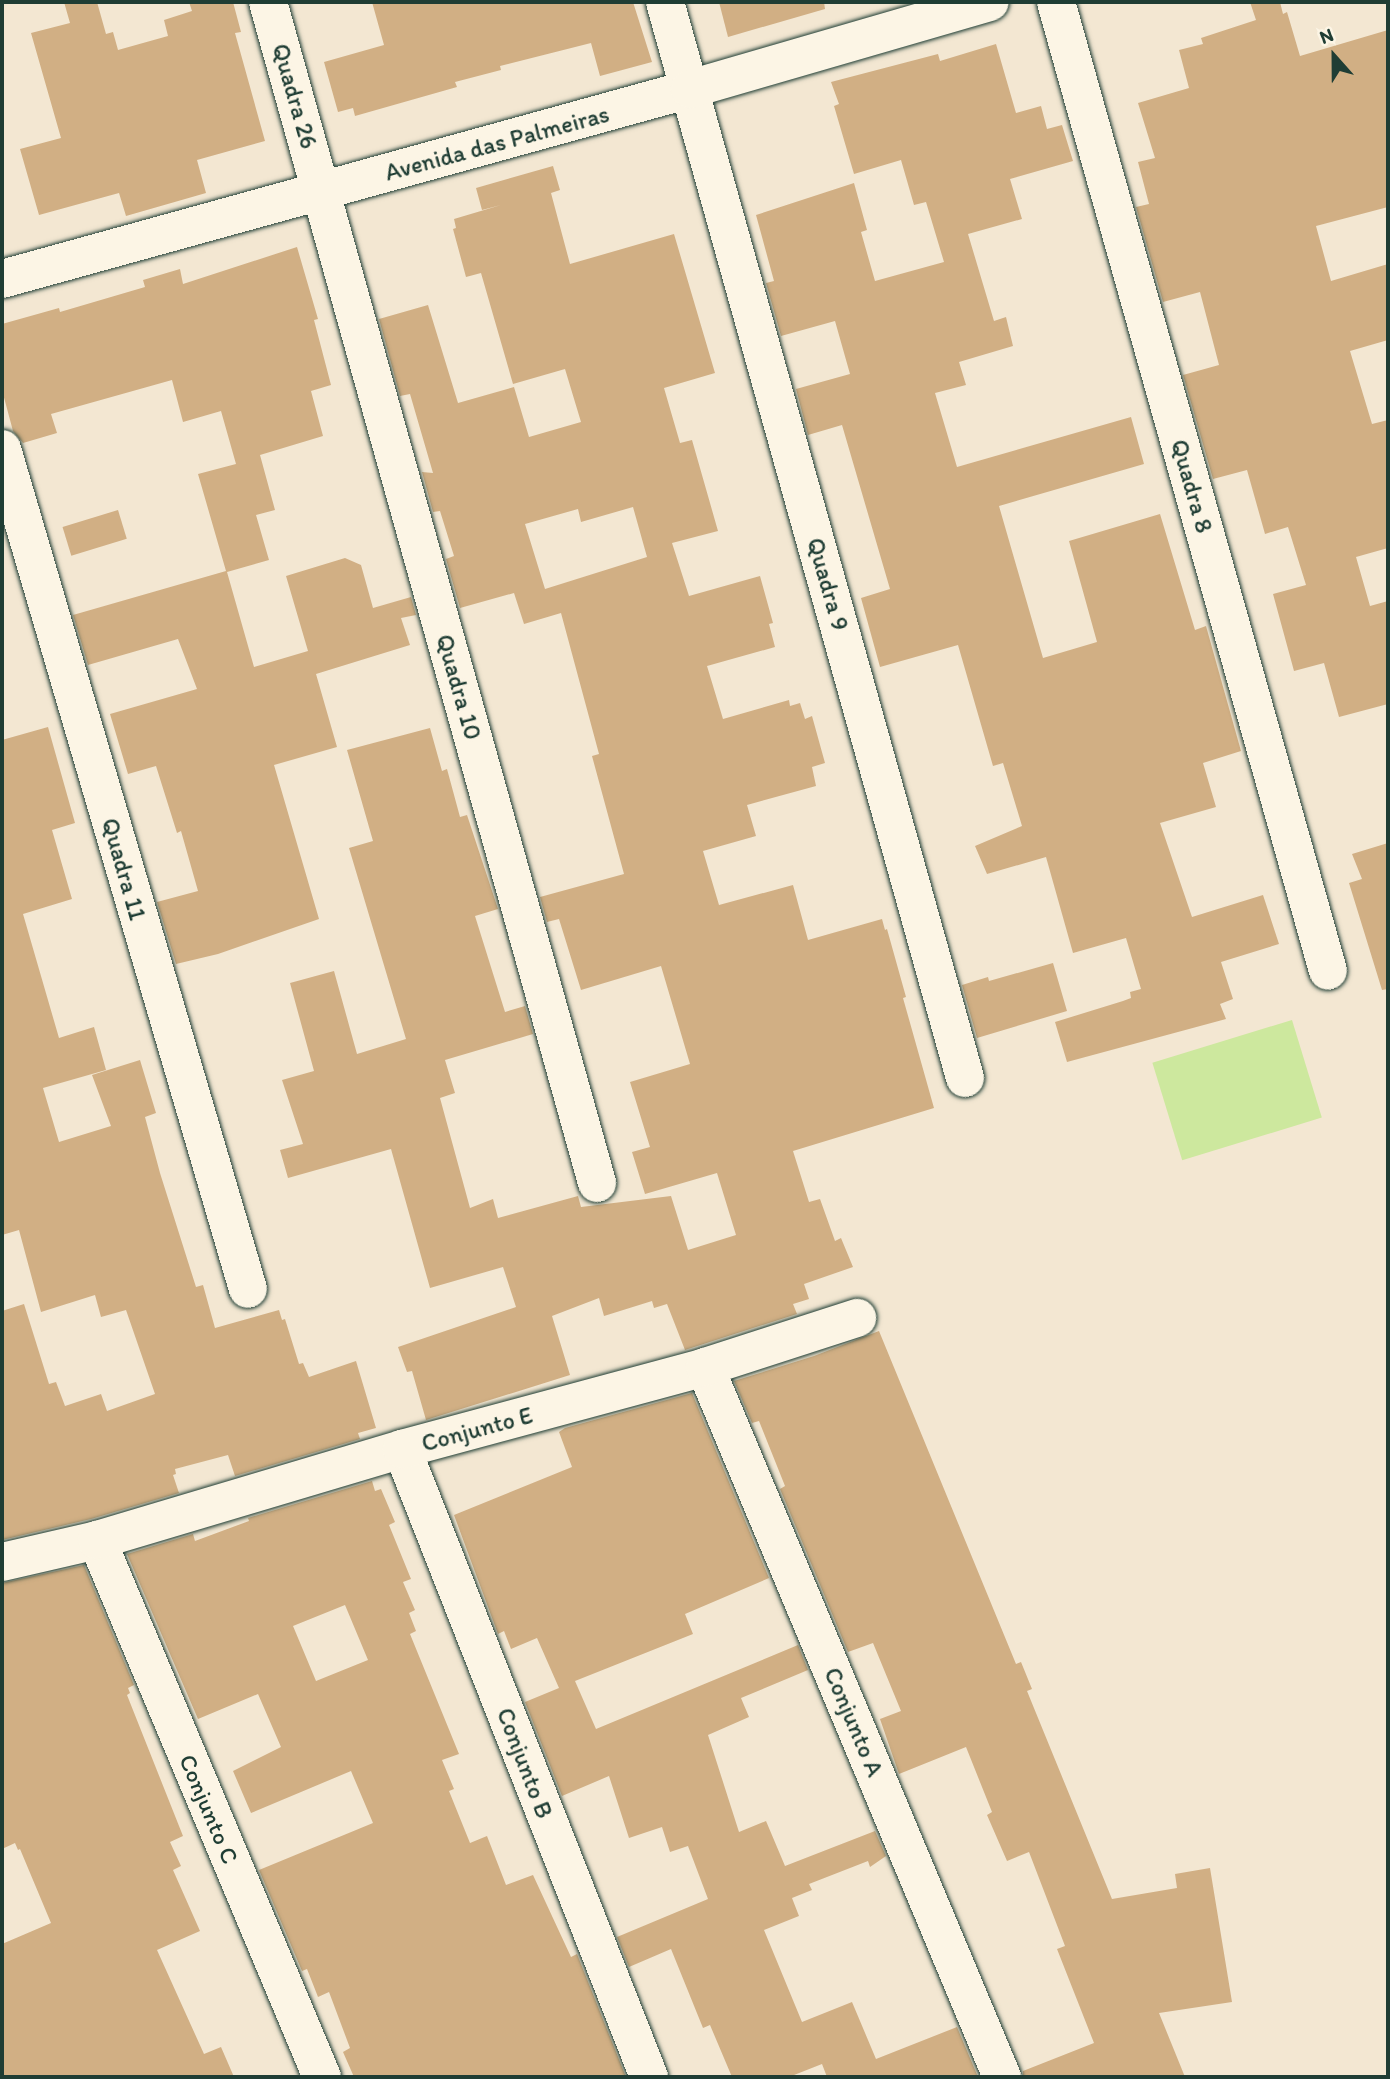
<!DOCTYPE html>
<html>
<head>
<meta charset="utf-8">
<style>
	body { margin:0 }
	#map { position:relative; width:1390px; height:2079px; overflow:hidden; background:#f3e7d2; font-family:Itim,sans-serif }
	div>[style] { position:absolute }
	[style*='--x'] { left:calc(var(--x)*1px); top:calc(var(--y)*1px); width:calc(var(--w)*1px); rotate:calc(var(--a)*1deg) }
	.green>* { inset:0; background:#cde89e; transform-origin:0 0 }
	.building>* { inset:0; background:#d1af84; transform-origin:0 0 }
	.roads { filter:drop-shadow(0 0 2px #1f3d34) drop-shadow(0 0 2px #1f3d34) }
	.minor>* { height:38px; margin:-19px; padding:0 19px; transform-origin:19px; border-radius:19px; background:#fcf5e5 }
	span { translate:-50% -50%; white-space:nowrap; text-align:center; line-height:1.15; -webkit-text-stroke:5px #fcf5e5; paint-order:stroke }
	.street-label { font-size:24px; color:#1f3d34 }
	.frame { position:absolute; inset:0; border:4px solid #1f3d34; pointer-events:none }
	.north { position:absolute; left:1299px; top:21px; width:70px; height:70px; -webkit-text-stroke:5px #fcf5e5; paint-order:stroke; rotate:339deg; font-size:19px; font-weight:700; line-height:28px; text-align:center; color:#1f3d34 }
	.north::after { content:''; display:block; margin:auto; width:24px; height:32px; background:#1f3d34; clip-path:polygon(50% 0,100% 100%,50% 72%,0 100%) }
</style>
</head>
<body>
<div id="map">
	<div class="green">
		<i style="left:1292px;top:1020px;width:102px;height:146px;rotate:73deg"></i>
	</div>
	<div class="building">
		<i style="clip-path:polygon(64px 2px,97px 2px,106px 34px,113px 32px,118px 50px,168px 36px,164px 20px,192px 11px,189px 2px,233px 2px,241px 32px,235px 33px,265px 141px,197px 160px,206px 193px,126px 216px,119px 193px,39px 215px,20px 149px,61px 138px,31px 33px,70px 23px)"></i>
		<i style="clip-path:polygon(372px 2px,633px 2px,652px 62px,600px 76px,591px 43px,500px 66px,501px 70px,455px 82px,457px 87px,355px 116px,353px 108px,338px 112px,324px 62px,384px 45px)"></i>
		<i style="clip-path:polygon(719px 2px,824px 2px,825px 9px,728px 37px)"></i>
		<i style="clip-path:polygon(1250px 2px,1280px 2px,1283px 14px,1287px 12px,1300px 56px,1388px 30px,1388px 207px,1316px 226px,1331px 281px,1388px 264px,1388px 340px,1350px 351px,1372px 424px,1388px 420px,1388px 548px,1356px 557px,1370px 606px,1388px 601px,1388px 704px,1339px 717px,1324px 663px,1294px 671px,1273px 594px,1306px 585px,1288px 527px,1265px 534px,1247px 470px,1213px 479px,1183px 375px,1219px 365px,1200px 292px,1163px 302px,1136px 207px,1149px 204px,1138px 162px,1155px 158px,1138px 103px,1189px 88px,1179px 50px,1203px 44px,1201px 38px,1256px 20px)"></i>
		<i style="clip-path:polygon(996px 44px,1016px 113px,1041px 106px,1047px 129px,1062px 125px,1073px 161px,1010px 179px,1022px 219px,968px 234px,994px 321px,1006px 317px,1013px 346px,959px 362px,966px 385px,935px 393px,957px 467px,1131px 417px,1144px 464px,999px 506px,1043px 658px,1097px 642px,1069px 541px,1160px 514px,1195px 630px,1206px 626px,1241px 751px,1203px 763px,1216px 807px,1160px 823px,1192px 917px,1263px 895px,1279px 944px,1221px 962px,1233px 999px,1220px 1004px,1226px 1019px,1067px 1062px,1055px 1022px,1123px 1001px,1131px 998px,1130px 992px,1141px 989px,1126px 938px,1073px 953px,1046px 857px,987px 874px,975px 846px,1022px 826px,1003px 763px,993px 766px,958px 645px,880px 667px,861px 598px,890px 589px,842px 425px,808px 435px,796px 389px,850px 374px,835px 321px,781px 336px,766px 283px,774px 281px,756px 215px,854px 183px,867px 230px,861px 232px,875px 281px,944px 262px,926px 202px,914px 205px,901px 160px,854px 174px,834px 106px,839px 104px,831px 82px,938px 54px,940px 61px)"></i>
		<i style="clip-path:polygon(evenodd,553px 166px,560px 190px,551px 193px,570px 264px,674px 234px,715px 373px,664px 388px,680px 443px,692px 440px,718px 531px,672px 543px,689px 596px,760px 576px,773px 623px,769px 624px,775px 647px,707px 666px,723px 719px,789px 700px,790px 706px,800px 703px,805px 719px,812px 716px,825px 763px,812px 767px,816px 786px,747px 805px,756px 836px,703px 851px,719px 905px,793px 885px,808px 940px,882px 919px,885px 930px,887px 929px,906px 997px,903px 998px,934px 1108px,793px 1151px,809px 1202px,820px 1199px,835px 1241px,841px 1238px,853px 1267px,804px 1284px,809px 1299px,793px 1304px,797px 1314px,685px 1350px,667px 1304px,654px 1308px,652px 1301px,604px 1316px,599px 1298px,552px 1316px,570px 1375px,426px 1420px,412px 1371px,407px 1372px,398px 1347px,516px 1307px,503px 1267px,430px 1288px,391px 1149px,288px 1178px,280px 1150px,303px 1144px,282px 1080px,314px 1071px,290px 983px,334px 971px,357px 1054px,406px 1039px,349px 848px,373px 841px,347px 750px,430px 728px,442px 771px,447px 769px,460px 817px,467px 815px,498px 909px,475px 916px,505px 1012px,525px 1006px,533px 1034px,445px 1060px,455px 1093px,440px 1098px,470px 1208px,493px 1199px,498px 1218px,578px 1196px,581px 1207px,671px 1196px,688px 1250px,736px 1235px,717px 1173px,645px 1194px,632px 1152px,650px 1147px,630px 1082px,690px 1064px,661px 966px,581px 990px,559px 919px,547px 922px,540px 897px,624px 874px,592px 756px,599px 754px,561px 613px,524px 624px,514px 593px,460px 608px,446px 559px,454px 556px,440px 511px,433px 512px,422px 472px,433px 473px,410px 394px,400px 396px,379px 319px,428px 305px,458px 403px,514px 387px,529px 437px,581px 422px,565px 369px,513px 384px,481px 273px,466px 277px,453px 229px,456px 228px,454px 219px,501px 205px,482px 210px,476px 188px,553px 166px,633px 507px,647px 557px,545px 589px,525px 524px,578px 509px,581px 522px,633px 507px)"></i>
		<i style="clip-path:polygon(297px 247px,318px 319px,314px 320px,331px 385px,311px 391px,323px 436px,260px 455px,275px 510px,256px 515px,269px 560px,227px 572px,254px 667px,308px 651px,286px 576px,345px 558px,361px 565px,373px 608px,411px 597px,416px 615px,401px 618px,410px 645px,316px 674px,337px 747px,274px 765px,319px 919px,218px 954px,176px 964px,157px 902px,198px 891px,181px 831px,177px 833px,156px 766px,128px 774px,110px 714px,197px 689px,178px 639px,88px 665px,73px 615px,226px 571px,198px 474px,236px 464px,221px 411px,183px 422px,172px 380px,51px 414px,57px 433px,23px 443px,13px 431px,2px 390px,2px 324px,59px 308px,60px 312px,145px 287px,143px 280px,180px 269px,183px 284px)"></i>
		<i style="left:118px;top:510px;width:30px;height:58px;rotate:73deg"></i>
		<i style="clip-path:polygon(48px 727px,75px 823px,52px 830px,72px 899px,23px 914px,59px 1038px,94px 1027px,106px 1070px,43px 1088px,59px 1142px,111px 1126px,92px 1075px,140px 1060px,156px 1113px,145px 1117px,160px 1173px,196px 1287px,203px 1285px,215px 1328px,279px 1310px,282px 1320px,285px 1319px,299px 1364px,303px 1363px,309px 1377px,356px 1361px,376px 1428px,358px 1433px,360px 1439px,235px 1476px,228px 1455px,175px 1469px,176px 1474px,173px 1475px,179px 1493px,91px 1519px,2px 1540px,2px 1311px,24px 1304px,49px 1384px,56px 1382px,65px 1406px,101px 1394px,107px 1411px,155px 1394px,126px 1310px,101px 1317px,95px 1295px,41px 1312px,19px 1230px,2px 1235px,2px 740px)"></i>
		<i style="clip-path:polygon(1388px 843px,1388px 989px,1382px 990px,1349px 883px,1362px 879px,1352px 854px)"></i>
		<i style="clip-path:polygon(1053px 963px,1067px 1011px,977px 1038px,962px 985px,988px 977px,989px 981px)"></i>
		<i style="clip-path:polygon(879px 1331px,1016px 1664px,1021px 1662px,1032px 1689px,1027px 1691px,1112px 1899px,1177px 1888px,1175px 1874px,1210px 1868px,1232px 2002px,1159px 2013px,1185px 2077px,1023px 2077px,1023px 2071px,1094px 2043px,1057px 1949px,1065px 1946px,1029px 1852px,1007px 1861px,987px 1815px,992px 1812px,966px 1747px,899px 1774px,880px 1719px,901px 1711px,873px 1643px,848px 1652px,780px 1489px,785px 1486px,759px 1421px,752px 1423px,734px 1381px,814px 1356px)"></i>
		<i style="clip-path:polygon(692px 1393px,769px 1578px,685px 1614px,693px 1634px,575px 1681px,596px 1729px,798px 1645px,808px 1670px,741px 1698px,749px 1717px,708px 1735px,739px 1832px,766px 1821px,785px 1866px,875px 1831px,886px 1856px,870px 1867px,868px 1861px,809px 1884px,812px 1890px,792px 1898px,799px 1916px,764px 1930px,802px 2022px,852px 2002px,876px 2059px,957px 2027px,978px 2077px,827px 2077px,822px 2064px,789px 2077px,732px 2077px,710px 2025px,703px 2028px,671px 1949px,629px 1967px,617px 1937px,708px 1899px,688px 1846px,670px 1852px,662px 1827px,629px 1838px,609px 1776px,562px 1796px,525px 1702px,559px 1688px,537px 1638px,511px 1649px,504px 1631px,498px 1634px,454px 1515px,572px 1467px,559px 1432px,565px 1428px)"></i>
		<i style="clip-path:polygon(evenodd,372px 1481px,375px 1491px,381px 1489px,395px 1522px,389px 1525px,411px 1579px,403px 1582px,415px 1610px,409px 1613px,416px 1631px,410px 1634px,459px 1754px,442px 1760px,454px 1789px,449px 1791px,470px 1843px,487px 1836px,506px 1885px,533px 1875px,571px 1957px,577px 1954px,626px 2077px,354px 2077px,343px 2052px,350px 2048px,329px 1992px,318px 1997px,307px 1969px,302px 1971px,259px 1870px,373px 1823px,351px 1771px,251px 1813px,233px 1771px,281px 1747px,258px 1694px,198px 1719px,127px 1554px,193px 1534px,195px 1541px,249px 1521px,248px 1518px,372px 1481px,345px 1605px,368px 1660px,316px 1681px,293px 1626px,345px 1605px)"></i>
		<i style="clip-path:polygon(84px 1565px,134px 1685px,128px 1688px,130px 1693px,127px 1695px,183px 1836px,170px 1842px,181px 1866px,173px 1870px,200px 1931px,157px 1950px,204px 2054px,221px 2047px,234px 2077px,2px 2077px,2px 1944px,51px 1923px,20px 1849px,18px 1850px,15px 1843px,2px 1849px,2px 1583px)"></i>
	</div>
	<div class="roads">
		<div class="minor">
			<i style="--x:268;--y:2;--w:1226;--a:74.43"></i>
			<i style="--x:665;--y:2;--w:1117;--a:74.42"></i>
			<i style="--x:1056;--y:2;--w:1006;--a:74.32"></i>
			<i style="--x:2;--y:279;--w:714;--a:-15.44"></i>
			<i style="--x:690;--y:89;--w:312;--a:-16.2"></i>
			<i style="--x:2;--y:449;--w:875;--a:73.68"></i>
			<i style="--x:705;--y:1367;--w:770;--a:67.3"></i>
			<i style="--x:402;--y:1449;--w:675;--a:68.53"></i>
			<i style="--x:97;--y:1540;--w:582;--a:67.27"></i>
			<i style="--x:2;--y:1562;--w:98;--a:-13"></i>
			<i style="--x:97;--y:1540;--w:318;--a:-16.6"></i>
			<i style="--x:402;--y:1449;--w:314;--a:-15.1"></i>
			<i style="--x:705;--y:1367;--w:160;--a:-17.9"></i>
		</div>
	</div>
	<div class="street-label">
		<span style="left:295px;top:96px;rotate:74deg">Quadra 26</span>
		<span style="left:497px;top:143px;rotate:-15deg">Avenida das Palmeiras</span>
		<span style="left:1192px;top:486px;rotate:74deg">Quadra 8</span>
		<span style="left:828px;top:584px;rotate:74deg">Quadra 9</span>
		<span style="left:459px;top:687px;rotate:74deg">Quadra 10</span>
		<span style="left:124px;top:869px;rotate:74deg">Quadra 11</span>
		<span style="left:477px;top:1429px;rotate:-15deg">Conjunto E</span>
		<span style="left:854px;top:1722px;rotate:67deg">Conjunto A</span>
		<span style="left:525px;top:1763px;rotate:69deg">Conjunto B</span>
		<span style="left:209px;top:1809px;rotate:67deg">Conjunto C</span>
	</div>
	<div class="frame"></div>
	<div class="north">N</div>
</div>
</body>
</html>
